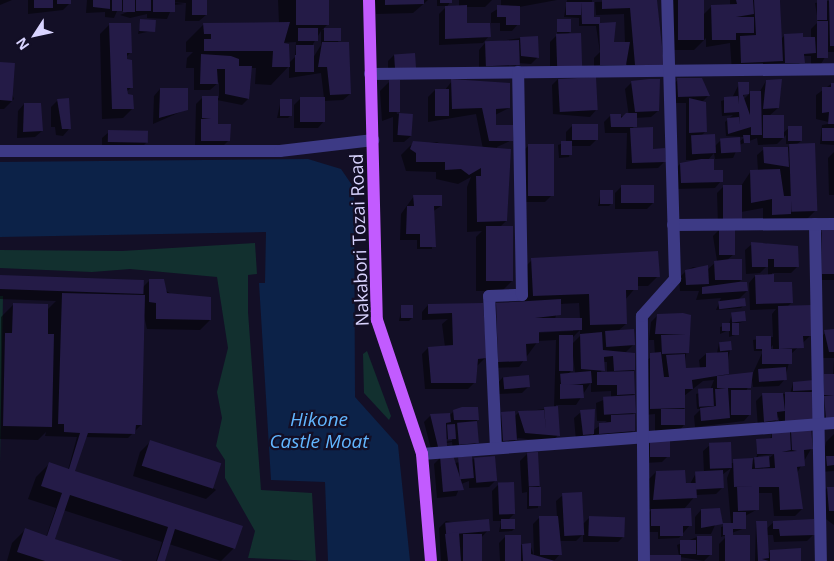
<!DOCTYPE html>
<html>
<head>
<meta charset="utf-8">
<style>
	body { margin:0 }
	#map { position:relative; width:834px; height:561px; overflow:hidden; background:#130f26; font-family:"Open Sans",sans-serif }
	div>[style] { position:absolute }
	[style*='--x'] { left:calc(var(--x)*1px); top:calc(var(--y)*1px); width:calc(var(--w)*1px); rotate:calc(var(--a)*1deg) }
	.green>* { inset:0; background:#12302f }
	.water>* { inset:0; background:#0c2248 }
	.shadow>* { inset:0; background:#0007 }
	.building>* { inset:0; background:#241b47; transform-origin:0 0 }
	.minor>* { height:12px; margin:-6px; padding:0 6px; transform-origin:6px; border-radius:6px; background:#3d3a85 }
	.primary>* { height:12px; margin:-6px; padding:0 6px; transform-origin:6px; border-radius:6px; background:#c25bff }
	span { translate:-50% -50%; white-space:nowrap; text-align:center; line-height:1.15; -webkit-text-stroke:4.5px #130f26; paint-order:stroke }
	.street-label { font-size:18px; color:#d9d4ff }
	.water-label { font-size:19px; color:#62b6ff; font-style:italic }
	.north { position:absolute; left:10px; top:10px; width:50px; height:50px; -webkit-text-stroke:4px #130f26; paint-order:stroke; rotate:235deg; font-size:14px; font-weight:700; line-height:20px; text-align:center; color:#d9d4ff }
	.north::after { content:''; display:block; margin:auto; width:18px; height:22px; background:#d9d4ff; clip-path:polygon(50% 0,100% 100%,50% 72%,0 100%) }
</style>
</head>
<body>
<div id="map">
	<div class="green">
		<i style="clip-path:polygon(255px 243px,257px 274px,248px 275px,248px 312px,261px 490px,312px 493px,316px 561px,248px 558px,255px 531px,225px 478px,225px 460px,216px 446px,222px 418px,217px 392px,228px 348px,217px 277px,130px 269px,92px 272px,0 268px,0 250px,122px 251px)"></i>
		<i style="clip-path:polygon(0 296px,3px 296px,0 463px)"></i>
		<i style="clip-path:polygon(367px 351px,391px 416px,389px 420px,364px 393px,363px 354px)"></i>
	</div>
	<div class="water">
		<i style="clip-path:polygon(308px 159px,341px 169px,354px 188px,355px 397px,398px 445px,410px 561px,328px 561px,325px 482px,271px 480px,259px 283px,265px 283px,266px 232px,0 237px,0 162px)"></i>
	</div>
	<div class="shadow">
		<i style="clip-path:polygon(0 0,12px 0,0 5px)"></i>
		<i style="clip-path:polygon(28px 0,70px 0,70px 3px,63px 10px,28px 14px)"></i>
		<i style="clip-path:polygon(87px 0,206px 0,206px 15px,199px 21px,185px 21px,186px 3px,170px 2px,184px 4px,173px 5px,167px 19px,147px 18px,147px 14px,130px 18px,120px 15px,130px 11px,117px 11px,114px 18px,105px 17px,105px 12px,86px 13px)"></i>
		<i style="clip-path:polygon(evenodd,278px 0,328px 0,329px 23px,322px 30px,340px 29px,338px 43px,350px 94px,343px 100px,324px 101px,324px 121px,318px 128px,294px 128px,294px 105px,301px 98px,324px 98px,321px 73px,289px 78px,289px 66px,271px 85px,255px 84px,256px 68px,250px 68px,248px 99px,242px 105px,217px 100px,217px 126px,229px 140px,222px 147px,195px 147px,196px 104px,203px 97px,219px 98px,219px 82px,210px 90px,194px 90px,194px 68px,186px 68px,187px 58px,193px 52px,186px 52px,186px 42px,204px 24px,279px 23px,278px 0,321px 31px,321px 45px,313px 58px,313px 44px,321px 31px,278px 0,296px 42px,295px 57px,289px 63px,280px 43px,296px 42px)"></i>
		<i style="clip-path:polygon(375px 0,428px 0,413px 13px,376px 14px)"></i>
		<i style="clip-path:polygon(437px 0,451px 0,447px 7px,459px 6px,459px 0,492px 0,485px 7px,466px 7px,466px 24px,489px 36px,483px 43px,439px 45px,439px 14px,447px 6px,437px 6px)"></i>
		<i style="clip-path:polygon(501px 0,557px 0,519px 7px,518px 24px,512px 31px,500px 31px,500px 23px,491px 23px,491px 13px,501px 7px)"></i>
		<i style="clip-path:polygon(567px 0,592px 0,592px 18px,598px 18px,598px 24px,614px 24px,613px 43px,625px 43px,624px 14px,596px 15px,595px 2px,656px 0,662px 64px,629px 71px,626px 63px,618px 71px,594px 71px,594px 58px,600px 52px,596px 26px,579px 26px,579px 18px,564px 17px)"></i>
		<i style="clip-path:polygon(668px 0,703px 0,703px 15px,712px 6px,730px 6px,730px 0,780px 0,781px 39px,785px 35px,802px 41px,811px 38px,811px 29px,818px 22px,815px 3px,834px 0,834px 52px,828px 52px,821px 64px,811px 65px,811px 56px,803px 56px,797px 69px,732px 72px,730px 43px,706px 47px,706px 38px,694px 50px,670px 50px)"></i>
		<i style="clip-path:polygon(141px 21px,155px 30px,138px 34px)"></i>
		<i style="clip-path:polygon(557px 21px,570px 32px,567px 35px,581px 65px,550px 72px,550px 42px,557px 35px)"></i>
		<i style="clip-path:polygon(110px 24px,131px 52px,125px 58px,132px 87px,126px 92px,133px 108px,123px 118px,102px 119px,100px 34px)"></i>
		<i style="clip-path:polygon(521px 38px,538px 57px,531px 64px,518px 63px,512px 71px,479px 74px,479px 50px,485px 43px)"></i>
		<i style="clip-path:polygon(394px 55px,408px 75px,388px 75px,388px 61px)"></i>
		<i style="clip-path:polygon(0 64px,14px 99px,4px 109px,0 109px)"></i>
		<i style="clip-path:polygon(595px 78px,596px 110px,590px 117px,553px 114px,552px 85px,558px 79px)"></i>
		<i style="clip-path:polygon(678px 80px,708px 96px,702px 102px,705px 132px,701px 136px,715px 146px,721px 140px,739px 142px,745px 137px,726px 136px,725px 122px,733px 115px,722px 116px,721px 101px,732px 98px,739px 84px,747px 83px,743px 100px,750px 93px,759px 93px,766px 81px,778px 108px,769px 116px,783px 133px,789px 128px,801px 141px,796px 145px,816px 210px,806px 220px,763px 224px,763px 208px,741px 212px,718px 225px,717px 193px,724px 186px,741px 186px,751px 171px,758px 171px,757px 155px,764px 149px,787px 148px,791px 144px,786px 144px,786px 135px,777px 144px,758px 145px,757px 138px,739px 145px,733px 158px,715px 159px,714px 153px,707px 161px,721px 181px,715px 188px,674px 189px,674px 170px,680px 164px,701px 160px,686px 160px,686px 103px,672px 103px,671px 86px)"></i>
		<i style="clip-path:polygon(390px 81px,397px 114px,412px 115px,411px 136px,404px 142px,393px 142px,393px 117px,382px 121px,380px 91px)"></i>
		<i style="clip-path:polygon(452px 81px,509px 108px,495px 115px,494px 126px,512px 140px,497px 147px,506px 221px,500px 227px,512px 281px,502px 291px,476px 291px,476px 237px,482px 231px,467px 232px,467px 187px,471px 177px,458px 184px,436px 179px,436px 172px,406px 171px,401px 155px,411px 145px,437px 142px,448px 148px,483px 149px,476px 114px,428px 122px,428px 97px,435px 90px,445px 90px)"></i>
		<i style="clip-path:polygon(632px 82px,658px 111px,651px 117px,635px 118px,633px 129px,664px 162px,658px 168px,626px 169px,627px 133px,605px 133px,604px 122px,611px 115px,629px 117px,625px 89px)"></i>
		<i style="clip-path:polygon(831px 84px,834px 84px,834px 145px,820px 144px,822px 125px,833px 123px,816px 119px,816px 95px)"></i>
		<i style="clip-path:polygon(160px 89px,187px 109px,153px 124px,154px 96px)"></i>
		<i style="clip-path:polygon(58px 100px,69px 129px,63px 136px,56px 135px,55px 127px,51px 127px,51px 107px)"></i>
		<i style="clip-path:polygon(281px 100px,291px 115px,288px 118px,277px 118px)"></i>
		<i style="clip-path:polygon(24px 104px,42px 131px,35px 137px,17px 138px,18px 111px)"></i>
		<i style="clip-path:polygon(573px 125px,597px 139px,590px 146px,571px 146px,569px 157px,559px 158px,558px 145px,566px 142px,566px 132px)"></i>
		<i style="clip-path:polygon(109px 132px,147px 142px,140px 149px,102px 148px,102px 138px)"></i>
		<i style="clip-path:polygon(529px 145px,552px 195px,545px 202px,521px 202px,522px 152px)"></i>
		<i style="clip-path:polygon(834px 152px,834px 195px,829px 195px,828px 158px)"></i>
		<i style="clip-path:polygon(621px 187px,654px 202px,647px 209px,615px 209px,615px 193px)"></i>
		<i style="clip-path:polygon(601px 191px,612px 203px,609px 206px,598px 206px)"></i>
		<i style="clip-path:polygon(414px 196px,441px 206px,432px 212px,432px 249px,417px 249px,417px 240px,400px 240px,401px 214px)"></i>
		<i style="clip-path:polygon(719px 230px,734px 254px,726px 261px,741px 280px,737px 284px,747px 291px,738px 300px,744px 305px,741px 308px,716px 310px,721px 298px,696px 300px,699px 291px,680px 291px,679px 278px,686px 271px,693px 267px,707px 270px,717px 261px,713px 236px)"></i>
		<i style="clip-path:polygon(823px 231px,834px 231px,834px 280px,817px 280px,816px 238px)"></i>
		<i style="clip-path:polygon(evenodd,766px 243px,798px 266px,791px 273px,772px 273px,773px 284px,792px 302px,787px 307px,811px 335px,791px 354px,785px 379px,779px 386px,753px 387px,752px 380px,746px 391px,750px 414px,744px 421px,695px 427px,694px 416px,701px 409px,697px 409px,696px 394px,710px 390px,714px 380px,703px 381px,684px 396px,684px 425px,678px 432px,655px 431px,655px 414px,644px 415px,640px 364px,655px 355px,654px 340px,649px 340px,651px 322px,658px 315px,689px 316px,685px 369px,700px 368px,699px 360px,706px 354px,717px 353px,719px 343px,730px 350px,725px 376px,752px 375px,763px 351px,754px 351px,753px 340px,773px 337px,772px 314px,776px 309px,750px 310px,749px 283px,755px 276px,768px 275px,768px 265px,760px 273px,746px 274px,745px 250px,752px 244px,766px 243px,773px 345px,773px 351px,767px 351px,773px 345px)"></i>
		<i style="clip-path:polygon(evenodd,532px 260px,658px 276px,648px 286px,637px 286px,625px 300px,626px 324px,619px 330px,633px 345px,625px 353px,634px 370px,633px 431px,627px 437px,593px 440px,593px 433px,586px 440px,576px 441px,574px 418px,581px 412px,592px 431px,607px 421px,597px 421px,596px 403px,611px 397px,611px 391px,591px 392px,591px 382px,576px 405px,556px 405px,558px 435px,552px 442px,518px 438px,509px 446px,498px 447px,495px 421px,502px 414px,514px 417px,519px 412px,554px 408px,556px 340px,538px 341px,519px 367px,492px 368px,489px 311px,496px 304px,523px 301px,522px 270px,532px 260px,579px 303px,580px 319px,555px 319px,559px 304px,579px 303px,532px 260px,573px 329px,573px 331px,533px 333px,532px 331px,573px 329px,532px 260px,580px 330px,580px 336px,572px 344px,572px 338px,580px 330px,532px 260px,572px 347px,575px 373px,569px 373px,572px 370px,572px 347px,532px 260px,603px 362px,607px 362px,607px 373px,601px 373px,603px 362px)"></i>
		<i style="clip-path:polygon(0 276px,143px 287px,150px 280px,210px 320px,200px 330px,147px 329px,143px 312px,141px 425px,128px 438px,85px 437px,74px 472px,234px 548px,221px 561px,169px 544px,164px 561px,156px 561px,162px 542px,63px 510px,54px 539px,120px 561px,7px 561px,12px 543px,25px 530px,46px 537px,56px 508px,28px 499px,36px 477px,49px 464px,68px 470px,77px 437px,45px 436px,46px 432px,38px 440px,0 439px,1px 317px,14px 304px,47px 310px,56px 301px,0 299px)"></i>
		<i style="clip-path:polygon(428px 305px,458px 306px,485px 358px,476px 367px,475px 382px,468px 389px,425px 389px,422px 354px,428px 348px,445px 347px,442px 324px,448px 319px,422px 320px,422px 312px)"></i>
		<i style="clip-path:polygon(402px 307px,412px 318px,409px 321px,399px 321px)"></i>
		<i style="clip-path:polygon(732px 314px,745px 321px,736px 324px,738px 334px,729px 337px,729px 330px,720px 334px,720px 327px,729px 324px)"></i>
		<i style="clip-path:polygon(834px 330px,834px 358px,823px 358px,818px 337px)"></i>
		<i style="clip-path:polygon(834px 360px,834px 425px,820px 425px,818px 382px,833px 375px)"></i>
		<i style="clip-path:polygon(503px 377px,529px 386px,522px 393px,497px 394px,497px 384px)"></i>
		<i style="clip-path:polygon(793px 383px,813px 390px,779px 428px,779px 417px,770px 427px,758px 428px,756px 401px,763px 394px,790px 394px)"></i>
		<i style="clip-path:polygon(evenodd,454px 411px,477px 419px,477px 442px,471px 449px,453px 450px,452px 442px,446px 443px,432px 453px,424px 422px,431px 415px,449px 416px,454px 411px,442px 439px,452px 439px,452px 441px,442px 442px,442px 439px)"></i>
		<i style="clip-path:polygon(evenodd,791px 432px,811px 449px,797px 473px,802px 509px,795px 516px,774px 516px,772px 493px,758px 493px,758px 509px,745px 516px,745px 528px,721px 537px,721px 527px,731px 524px,727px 478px,731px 468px,722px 475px,723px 487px,716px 494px,696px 495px,684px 509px,690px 525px,679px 538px,658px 539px,658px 532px,645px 532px,645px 517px,652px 509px,644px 510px,646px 482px,656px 472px,690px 484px,696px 473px,704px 473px,703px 451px,710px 445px,731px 463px,751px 462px,757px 456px,756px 440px,770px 439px,772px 433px,791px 432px,774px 454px,768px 459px,759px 458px,758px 456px,774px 454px)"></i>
		<i style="clip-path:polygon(834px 434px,834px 471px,820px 472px,826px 442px)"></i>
		<i style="clip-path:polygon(150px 442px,216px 490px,206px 499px,133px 476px,140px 452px)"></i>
		<i style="clip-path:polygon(651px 442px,669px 455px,662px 462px,645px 463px,644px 448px)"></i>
		<i style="clip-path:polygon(527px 454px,539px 485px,538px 508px,527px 509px,527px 492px,522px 493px,520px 461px)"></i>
		<i style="clip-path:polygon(441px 457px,455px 463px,475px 459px,496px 480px,489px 487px,469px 488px,469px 481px,461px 484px,456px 496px,437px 498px,434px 464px)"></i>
		<i style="clip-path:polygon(498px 485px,514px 514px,508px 520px,515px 528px,512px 531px,499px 532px,501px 521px,493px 521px,492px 491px)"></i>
		<i style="clip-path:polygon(827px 488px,834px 488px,834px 525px,823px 517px,821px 495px)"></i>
		<i style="clip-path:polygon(563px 495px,582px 525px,589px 518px,624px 536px,618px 542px,583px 542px,583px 534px,576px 541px,559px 541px,560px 554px,554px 561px,500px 561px,499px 543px,506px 536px,520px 545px,530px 544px,534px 556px,533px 524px,540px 517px,557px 517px,556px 501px)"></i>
		<i style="clip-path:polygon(701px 510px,721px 512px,711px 534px,695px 534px,695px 517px)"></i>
		<i style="clip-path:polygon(446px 521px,488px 530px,481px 538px,481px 561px,441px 561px,439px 528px)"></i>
		<i style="clip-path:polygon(756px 522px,766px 529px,774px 522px,814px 534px,807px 541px,774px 542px,773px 535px,766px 535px,767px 555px,771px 551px,800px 561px,755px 561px)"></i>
		<i style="clip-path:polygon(697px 537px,711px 554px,704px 561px,680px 557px,680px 561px,677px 545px)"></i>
		<i style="clip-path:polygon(726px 537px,747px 561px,719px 561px,719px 544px)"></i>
	</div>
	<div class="building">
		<i style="left:34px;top:0;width:19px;height:8px"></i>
		<i style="left:57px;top:0;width:14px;height:4px"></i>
		<i style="clip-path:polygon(93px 0,110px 0,110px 9px,93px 7px)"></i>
		<i style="left:112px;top:0;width:10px;height:11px"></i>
		<i style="left:123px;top:0;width:12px;height:12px"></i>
		<i style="left:136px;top:0;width:15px;height:11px"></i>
		<i style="left:153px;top:0;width:22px;height:12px"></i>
		<i style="left:192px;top:0;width:15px;height:15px"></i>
		<i style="left:296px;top:0;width:33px;height:25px"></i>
		<i style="clip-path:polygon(385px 0,424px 0,424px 4px,385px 5px)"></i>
		<i style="left:440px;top:0;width:12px;height:3px"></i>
		<i style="clip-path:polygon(602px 0,657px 0,664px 65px,635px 65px,630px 8px,602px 9px)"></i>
		<i style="left:678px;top:0;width:26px;height:40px"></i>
		<i style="clip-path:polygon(736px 0,753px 0,754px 14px,736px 17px,754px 17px,754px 33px,736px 33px,736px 40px,712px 40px,711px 5px,737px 4px)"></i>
		<i style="clip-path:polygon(754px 0,780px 0,783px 61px,741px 63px,740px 36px,756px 35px)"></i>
		<i style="left:817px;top:0;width:10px;height:20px"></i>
		<i style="clip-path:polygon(829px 0,834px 0,834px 46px,830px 46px)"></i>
		<i style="left:566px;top:2px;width:15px;height:13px"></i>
		<i style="clip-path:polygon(581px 2px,594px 2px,594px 17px,600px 17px,600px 23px,616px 22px,614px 42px,630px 42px,626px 65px,600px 65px,600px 50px,614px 49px,600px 50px,599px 24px,582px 24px)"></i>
		<i style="clip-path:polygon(467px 5px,467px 23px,490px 23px,491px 37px,445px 39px,445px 6px)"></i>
		<i style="clip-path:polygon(497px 5px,520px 6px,520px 25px,506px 25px,506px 17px,497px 17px)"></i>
		<i style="left:140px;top:19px;width:16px;height:12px;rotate:4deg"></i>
		<i style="left:571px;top:19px;width:13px;height:14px;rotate:90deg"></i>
		<i style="left:817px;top:21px;width:11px;height:37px"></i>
		<i style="clip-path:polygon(290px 22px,284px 43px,289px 44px,290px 67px,272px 67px,273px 51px,204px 51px,204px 39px,211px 39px,211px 34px,204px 34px,203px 23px)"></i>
		<i style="clip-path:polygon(109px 23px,131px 23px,132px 53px,127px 53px,127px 59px,132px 60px,133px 88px,127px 88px,128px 94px,133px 95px,134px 109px,112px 109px)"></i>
		<i style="left:298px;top:28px;width:20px;height:13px"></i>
		<i style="left:324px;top:28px;width:17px;height:13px"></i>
		<i style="left:581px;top:33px;width:33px;height:25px;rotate:88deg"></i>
		<i style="clip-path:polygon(803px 33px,803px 37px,815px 37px,816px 53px,804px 54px,805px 63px,785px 63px,784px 34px)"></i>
		<i style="clip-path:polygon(538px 36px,539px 58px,521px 56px,520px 37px)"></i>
		<i style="left:519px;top:40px;width:25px;height:34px;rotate:88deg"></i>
		<i style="clip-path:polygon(322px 42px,349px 42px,351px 94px,330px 95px,327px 67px,318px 67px)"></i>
		<i style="left:296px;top:45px;width:18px;height:10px"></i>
		<i style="left:415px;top:53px;width:16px;height:21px;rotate:86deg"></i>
		<i style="clip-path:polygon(201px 54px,231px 56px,239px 59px,239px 66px,252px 66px,249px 99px,225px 94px,225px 69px,217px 69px,218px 84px,200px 84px)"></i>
		<i style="left:295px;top:55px;width:19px;height:17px"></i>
		<i style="left:0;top:62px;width:15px;height:38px;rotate:4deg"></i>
		<i style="left:596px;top:77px;width:33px;height:38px;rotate:87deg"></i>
		<i style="clip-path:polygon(677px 78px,702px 78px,710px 96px,678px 97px)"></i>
		<i style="clip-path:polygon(451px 79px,510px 83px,510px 108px,496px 109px,496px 125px,513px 125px,513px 141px,489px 141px,482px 108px,452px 109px)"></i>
		<i style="clip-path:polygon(649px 79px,660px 79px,659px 111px,635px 112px,631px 81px)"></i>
		<i style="clip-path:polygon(782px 79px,779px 108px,763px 109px,766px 80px)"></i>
		<i style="left:389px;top:80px;width:11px;height:32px"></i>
		<i style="clip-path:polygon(738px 82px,749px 82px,749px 94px,743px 95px,750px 115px,750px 91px,761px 91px,762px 135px,751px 135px,751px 127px,728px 134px,727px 118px,739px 117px,740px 125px,739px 112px,724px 113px,724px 97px,738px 96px,739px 104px)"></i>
		<i style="clip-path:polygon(831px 83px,834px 83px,834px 124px,828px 124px,829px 112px,822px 113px,822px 87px,831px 87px)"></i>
		<i style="clip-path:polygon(160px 88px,188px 88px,188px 110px,159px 118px)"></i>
		<i style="left:435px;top:89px;width:14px;height:27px"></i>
		<i style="clip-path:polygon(202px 96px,218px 96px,218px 124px,231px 124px,230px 141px,201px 141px,201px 119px,211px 119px,202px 118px)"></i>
		<i style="left:300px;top:97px;width:25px;height:25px"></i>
		<i style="clip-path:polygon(69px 98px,71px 129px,62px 129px,57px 99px)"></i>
		<i style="clip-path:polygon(689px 98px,706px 102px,707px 132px,689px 133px)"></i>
		<i style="left:280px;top:99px;width:12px;height:17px"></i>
		<i style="clip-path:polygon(24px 103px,41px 103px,43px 131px,23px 132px)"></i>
		<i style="left:399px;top:113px;width:14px;height:22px;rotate:4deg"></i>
		<i style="clip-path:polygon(626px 113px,637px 113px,637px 127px,611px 127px,610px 114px,621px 114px,621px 118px)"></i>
		<i style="left:763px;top:115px;width:21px;height:23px"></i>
		<i style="left:572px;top:124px;width:26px;height:16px"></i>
		<i style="left:802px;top:126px;width:15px;height:14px;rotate:90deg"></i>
		<i style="clip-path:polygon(653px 127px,653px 149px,665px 148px,666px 162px,632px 163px,630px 128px)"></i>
		<i style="left:834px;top:128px;width:13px;height:12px;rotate:90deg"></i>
		<i style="left:108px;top:130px;width:40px;height:12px;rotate:1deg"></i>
		<i style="left:715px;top:134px;width:19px;height:24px;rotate:87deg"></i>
		<i style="clip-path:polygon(743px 135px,750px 135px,750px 143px,744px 143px)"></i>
		<i style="left:740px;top:137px;width:15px;height:20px;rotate:86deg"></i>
		<i style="clip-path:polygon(413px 141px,511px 149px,507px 221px,477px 222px,476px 176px,481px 176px,481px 168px,469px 175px,461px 169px,445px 170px,445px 162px,416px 162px,416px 153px,410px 149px)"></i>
		<i style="left:561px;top:141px;width:11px;height:14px"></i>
		<i style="left:815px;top:143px;width:68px;height:26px;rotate:88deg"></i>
		<i style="left:528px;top:144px;width:26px;height:52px"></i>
		<i style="clip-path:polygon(763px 147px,788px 147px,789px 167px,764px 163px)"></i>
		<i style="clip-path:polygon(701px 159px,714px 159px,714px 170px,723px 170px,723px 182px,681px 183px,680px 163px)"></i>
		<i style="clip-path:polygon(780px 169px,784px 196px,791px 196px,791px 214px,772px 215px,772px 199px,751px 203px,750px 170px)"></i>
		<i style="left:621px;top:185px;width:33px;height:18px"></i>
		<i style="left:723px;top:185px;width:19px;height:34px"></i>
		<i style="left:600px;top:190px;width:13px;height:14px"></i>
		<i style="clip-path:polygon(413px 195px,442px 195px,442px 206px,434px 206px,436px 247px,420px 247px,420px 234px,406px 234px,407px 206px,414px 206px)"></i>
		<i style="left:486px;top:226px;width:27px;height:55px"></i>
		<i style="left:719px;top:228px;width:16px;height:27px"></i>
		<i style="left:834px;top:229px;width:45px;height:12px;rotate:90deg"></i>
		<i style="clip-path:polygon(751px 242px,798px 246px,799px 267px,774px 267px,774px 259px,768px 259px,768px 267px,752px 267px)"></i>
		<i style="clip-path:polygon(658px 251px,660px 277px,638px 277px,638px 290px,626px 290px,627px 324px,590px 325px,589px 294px,533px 296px,531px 258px)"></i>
		<i style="clip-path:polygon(730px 259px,742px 259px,742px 280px,715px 280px,714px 261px)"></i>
		<i style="clip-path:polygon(708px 265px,709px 284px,686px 285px,685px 270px)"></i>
		<i style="clip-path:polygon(774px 274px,774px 282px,792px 282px,793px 303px,756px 304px,755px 275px)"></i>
		<i style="left:0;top:275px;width:144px;height:14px;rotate:2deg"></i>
		<i style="clip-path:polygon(149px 279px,164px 279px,167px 293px,211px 297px,211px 320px,156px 319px,156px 303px,149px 302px)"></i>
		<i style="clip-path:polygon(738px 282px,747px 282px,748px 291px,702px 294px,702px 287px)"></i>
		<i style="clip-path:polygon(62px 293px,145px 295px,142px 425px,136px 425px,135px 434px,88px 433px,75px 471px,243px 526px,235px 549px,175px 529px,165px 561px,157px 561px,168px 527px,70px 495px,55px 539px,123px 561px,45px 561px,17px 552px,25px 528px,47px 536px,62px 493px,41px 486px,49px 462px,69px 469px,80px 433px,64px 432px,64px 424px,58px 424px)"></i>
		<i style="left:745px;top:298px;width:8px;height:27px;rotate:83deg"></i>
		<i style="clip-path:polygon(561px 299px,561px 315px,535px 318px,582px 318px,582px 330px,539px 332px,539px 343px,526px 344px,527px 361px,498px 362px,496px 303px)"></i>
		<i style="clip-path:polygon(13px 303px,48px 304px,48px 334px,54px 334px,52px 427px,3px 426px,5px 333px,12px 333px)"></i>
		<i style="clip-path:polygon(483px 303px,487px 358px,478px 359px,476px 383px,431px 383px,428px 347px,453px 345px,452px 313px,428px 314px,428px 304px)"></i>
		<i style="left:413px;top:305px;width:13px;height:12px;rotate:90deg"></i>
		<i style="clip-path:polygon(812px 305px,813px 336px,803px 336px,804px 348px,779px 349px,778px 306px)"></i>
		<i style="left:745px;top:311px;width:10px;height:14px;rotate:84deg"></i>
		<i style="clip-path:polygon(683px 313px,691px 315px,689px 353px,662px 354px,661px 335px,686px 334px,655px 334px,657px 314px)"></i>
		<i style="left:722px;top:323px;width:8px;height:8px"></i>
		<i style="left:732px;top:323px;width:7px;height:12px"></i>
		<i style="left:634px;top:329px;width:16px;height:29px;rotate:86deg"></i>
		<i style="clip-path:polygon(834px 329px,834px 352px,829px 352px,824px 330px)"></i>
		<i style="clip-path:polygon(602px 332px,603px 350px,635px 353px,635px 370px,614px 371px,613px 356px,604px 357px,605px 371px,581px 369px,580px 334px)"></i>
		<i style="left:559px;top:335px;width:14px;height:36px"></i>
		<i style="left:756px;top:336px;width:15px;height:13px"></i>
		<i style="left:731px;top:341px;width:9px;height:12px;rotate:84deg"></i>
		<i style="left:792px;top:349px;width:15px;height:30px;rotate:90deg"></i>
		<i style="clip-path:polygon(661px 352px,664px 377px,669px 377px,666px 355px,685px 354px,686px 368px,706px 367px,706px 353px,728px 352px,729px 374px,692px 380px,693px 389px,685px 389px,685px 408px,650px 409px,650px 353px)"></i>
		<i style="left:786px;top:367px;width:13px;height:28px;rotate:86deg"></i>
		<i style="left:591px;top:371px;width:12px;height:31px;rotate:85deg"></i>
		<i style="clip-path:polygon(634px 371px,635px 394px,617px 395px,617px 385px,597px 385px,597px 372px)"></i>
		<i style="clip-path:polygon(753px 372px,751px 388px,728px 388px,730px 418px,701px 421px,700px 408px,716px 406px,715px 389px,726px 389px,717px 388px,717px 376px)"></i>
		<i style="left:824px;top:374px;width:10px;height:21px"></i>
		<i style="left:529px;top:375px;width:12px;height:26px;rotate:85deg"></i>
		<i style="clip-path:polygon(814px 380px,814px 390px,793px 391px,793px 382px)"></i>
		<i style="clip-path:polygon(560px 384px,583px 385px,584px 398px,560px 399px)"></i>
		<i style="left:713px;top:388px;width:18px;height:15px;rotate:87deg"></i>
		<i style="left:731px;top:390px;width:20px;height:25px"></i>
		<i style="left:785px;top:392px;width:29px;height:30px"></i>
		<i style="clip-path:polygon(762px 393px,783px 393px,785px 411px,777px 412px,778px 420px,764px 422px)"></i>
		<i style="left:635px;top:395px;width:18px;height:32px;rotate:87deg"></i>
		<i style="clip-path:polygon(834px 395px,834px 419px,826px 419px,824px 396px)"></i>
		<i style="clip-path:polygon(558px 406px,560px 436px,525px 433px,518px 411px,544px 410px,546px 429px,544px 407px)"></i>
		<i style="clip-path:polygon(462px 407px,478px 407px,479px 420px,454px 420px,453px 410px)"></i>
		<i style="clip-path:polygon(595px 409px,594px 434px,583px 435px,580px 410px)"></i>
		<i style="left:661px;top:409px;width:24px;height:16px"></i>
		<i style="left:515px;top:411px;width:29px;height:14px;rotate:86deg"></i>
		<i style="clip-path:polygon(450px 413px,451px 422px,446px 423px,447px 446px,438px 447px,430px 414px)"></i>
		<i style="clip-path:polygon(635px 414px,635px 431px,599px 434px,599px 423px,611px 422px,611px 415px)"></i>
		<i style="left:477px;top:421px;width:22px;height:20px;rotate:85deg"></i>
		<i style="left:455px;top:424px;width:15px;height:8px;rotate:86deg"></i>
		<i style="clip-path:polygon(811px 429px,813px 449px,804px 450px,805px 466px,797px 467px,803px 509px,780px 510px,779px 487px,759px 487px,759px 510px,738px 511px,737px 487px,756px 486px,734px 487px,733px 459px,753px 458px,752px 469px,775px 468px,774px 454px,757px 454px,756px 439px,772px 438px,772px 431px,790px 432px,791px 450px,782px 452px,797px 451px,792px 450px,791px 431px)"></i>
		<i style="left:150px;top:440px;width:75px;height:27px;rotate:18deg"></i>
		<i style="left:650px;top:440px;width:20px;height:17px"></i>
		<i style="left:731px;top:442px;width:26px;height:22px;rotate:88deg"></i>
		<i style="left:538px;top:452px;width:34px;height:11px;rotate:87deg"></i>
		<i style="clip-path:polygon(453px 455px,464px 490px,443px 492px,440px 456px)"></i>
		<i style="left:472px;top:456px;width:22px;height:14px;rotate:85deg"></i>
		<i style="left:495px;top:456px;width:25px;height:21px;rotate:85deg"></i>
		<i style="left:769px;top:456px;width:11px;height:15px;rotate:85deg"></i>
		<i style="clip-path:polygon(826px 456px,834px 456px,834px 465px,827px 466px)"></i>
		<i style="clip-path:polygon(685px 470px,686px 483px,696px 483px,697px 498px,653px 500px,656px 471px)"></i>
		<i style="left:723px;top:470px;width:18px;height:28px;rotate:87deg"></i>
		<i style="left:514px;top:482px;width:32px;height:16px;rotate:88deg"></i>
		<i style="left:529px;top:487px;width:12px;height:19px"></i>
		<i style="clip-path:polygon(827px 487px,834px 487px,834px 511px,829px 511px)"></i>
		<i style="left:582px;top:492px;width:43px;height:20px;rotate:87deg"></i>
		<i style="clip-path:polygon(691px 508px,692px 526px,683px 526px,683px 536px,660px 536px,660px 526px,651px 526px,651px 509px)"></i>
		<i style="clip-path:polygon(720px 508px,723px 524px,701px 528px,701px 509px)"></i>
		<i style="left:733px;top:512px;width:13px;height:17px"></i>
		<i style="clip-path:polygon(539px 516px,558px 516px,562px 555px,540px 555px)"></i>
		<i style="left:589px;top:516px;width:36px;height:20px;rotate:2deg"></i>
		<i style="left:489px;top:519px;width:12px;height:44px;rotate:85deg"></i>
		<i style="left:501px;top:519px;width:14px;height:10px"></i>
		<i style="clip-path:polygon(814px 519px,815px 535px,780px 536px,779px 529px,773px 529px,773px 521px)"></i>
		<i style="clip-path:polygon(756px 521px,767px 521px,769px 558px,762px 559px,769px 561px,758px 561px)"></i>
		<i style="left:723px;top:523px;width:10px;height:12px"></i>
		<i style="clip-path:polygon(459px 532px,461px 561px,448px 561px,445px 534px)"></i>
		<i style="left:482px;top:534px;width:27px;height:19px;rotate:90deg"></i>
		<i style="left:505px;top:535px;width:16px;height:26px"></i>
		<i style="left:750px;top:535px;width:26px;height:25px;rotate:90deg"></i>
		<i style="left:697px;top:536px;width:15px;height:19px"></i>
		<i style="left:680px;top:540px;width:16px;height:14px"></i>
		<i style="clip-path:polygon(531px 543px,531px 554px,555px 561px,523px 561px,522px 544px)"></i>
		<i style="clip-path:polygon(801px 548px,801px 561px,770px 561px,770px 550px)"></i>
		<i style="left:650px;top:555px;width:31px;height:6px"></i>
	</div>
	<div class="minor">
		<i style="--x:370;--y:74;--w:464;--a:-0.6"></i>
		<i style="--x:0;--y:151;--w:280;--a:0"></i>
		<i style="--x:280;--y:151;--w:94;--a:-6.7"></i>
		<i style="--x:815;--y:224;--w:337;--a:89"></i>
		<i style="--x:673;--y:225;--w:161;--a:-0.4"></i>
		<i style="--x:496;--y:448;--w:152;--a:-92.6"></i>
		<i style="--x:489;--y:296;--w:33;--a:-2"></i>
		<i style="--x:522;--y:295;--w:223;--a:-91"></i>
		<i style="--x:422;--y:454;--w:413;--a:-4.3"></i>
		<i style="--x:644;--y:561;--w:245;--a:-90.5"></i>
		<i style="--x:642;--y:316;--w:50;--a:-48.3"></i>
		<i style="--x:675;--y:279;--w:279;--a:-91.6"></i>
	</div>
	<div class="primary">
		<i style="--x:369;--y:0;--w:320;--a:88.6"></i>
		<i style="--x:377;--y:320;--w:141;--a:71.4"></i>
		<i style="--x:422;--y:454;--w:107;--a:85.2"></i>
	</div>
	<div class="street-label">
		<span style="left:359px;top:240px;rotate:-92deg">Nakabori Tozai Road</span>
	</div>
	<div class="water-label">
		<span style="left:319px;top:431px">Hikone<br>Castle Moat</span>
	</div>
	<div class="north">N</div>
</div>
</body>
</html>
